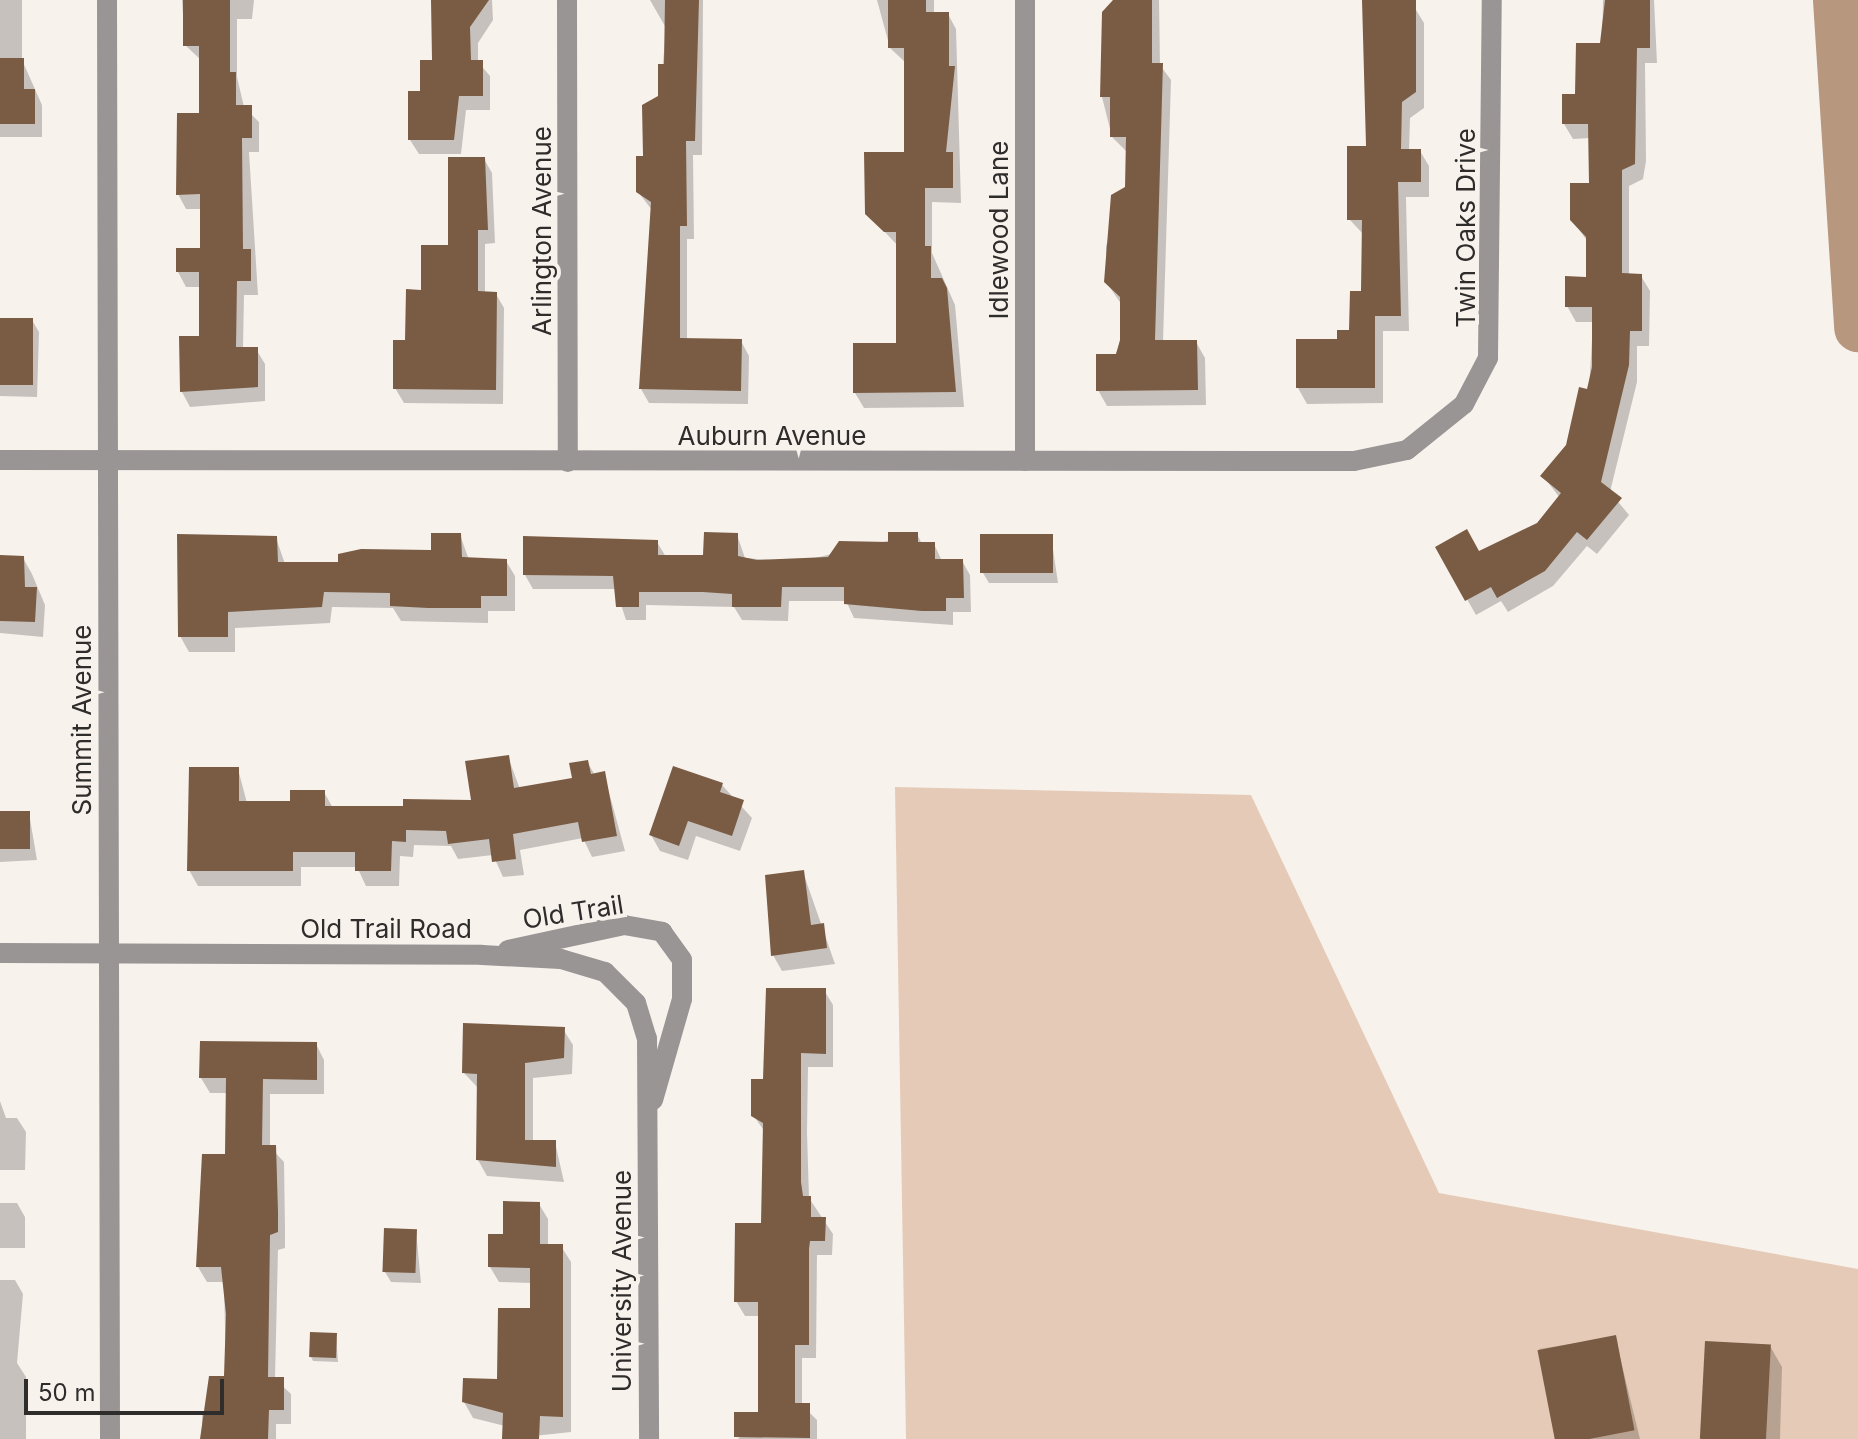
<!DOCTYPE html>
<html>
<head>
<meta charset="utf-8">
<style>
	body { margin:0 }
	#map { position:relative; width:1858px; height:1439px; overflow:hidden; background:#f8f2ed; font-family:Inter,sans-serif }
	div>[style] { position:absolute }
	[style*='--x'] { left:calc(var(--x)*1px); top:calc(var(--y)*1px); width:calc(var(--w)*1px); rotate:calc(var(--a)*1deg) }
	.green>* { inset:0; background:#e5cbb7 }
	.shadow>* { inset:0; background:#0003 }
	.river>* { height:48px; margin:-24px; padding:0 24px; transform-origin:24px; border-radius:24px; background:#b7977d }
	.building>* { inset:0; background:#7a5c44; transform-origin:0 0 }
	.minor>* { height:20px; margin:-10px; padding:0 10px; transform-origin:10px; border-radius:10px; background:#989594 }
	span { translate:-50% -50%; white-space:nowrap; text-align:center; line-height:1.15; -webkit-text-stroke:8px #f8f2ed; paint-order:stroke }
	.street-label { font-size:26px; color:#2f2d2b }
	.scale { position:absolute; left:24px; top:1379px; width:200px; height:36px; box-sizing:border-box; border:4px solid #2f2d2b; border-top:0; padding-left:10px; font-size:24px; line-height:28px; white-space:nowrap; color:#2f2d2b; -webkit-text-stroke:6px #f8f2ed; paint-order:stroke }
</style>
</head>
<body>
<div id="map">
	<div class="green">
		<i style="clip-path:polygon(895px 787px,1251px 795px,1439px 1193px,1858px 1269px,1858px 1439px,906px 1439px)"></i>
	</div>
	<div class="shadow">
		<i style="clip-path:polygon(0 0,22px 0,22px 60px,42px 105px,42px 137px,0 137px)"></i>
		<i style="clip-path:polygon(182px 0,254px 0,252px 19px,237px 19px,237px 77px,244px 107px,259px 122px,259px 152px,249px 152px,258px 295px,244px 295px,243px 349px,256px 349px,265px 364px,265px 401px,190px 407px,182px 392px,201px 338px,201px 287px,186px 287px,178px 272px,202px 251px,202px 209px,186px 209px,178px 194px,201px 115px,201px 60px,185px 45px)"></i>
		<i style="clip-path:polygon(432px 0,492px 0,493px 20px,478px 43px,478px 62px,490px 76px,490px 110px,466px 110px,461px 154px,419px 154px,410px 140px,434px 62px)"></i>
		<i style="clip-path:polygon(650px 0,703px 0,702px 155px,693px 155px,694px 239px,687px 239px,687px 340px,741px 341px,749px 356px,748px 404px,649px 403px,641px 389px,652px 210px,638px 192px,660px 97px,666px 28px)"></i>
		<i style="clip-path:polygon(877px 0,934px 0,934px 14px,948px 14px,956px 29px,961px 203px,932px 202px,932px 253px,955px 305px,964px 407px,864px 408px,855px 393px,898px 345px,898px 246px,867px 213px,906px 154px,906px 63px,890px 48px)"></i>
		<i style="clip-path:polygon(1115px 0,1159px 0,1160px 65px,1171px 80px,1163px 342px,1196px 342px,1205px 358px,1206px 405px,1107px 406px,1098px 390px,1122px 341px,1122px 305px,1106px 282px,1106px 246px,1127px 188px,1128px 153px,1112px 137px,1102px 97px)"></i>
		<i style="clip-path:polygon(1368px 0,1410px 0,1424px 23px,1424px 108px,1410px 118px,1409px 151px,1420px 151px,1429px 166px,1429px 197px,1406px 197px,1409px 331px,1383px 331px,1383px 403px,1307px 404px,1298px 388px,1351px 332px,1363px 293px,1364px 235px,1349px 219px,1368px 148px)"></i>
		<i style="clip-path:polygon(1603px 0,1654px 0,1657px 63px,1645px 63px,1646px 161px,1643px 179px,1629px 186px,1629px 275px,1641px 276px,1650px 291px,1649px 346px,1637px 346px,1637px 382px,1610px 492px,1629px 515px,1597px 554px,1587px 546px,1553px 586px,1508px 612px,1501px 601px,1476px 615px,1438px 548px,1478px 553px,1538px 525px,1560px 498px,1543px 476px,1568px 446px,1589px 391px,1593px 322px,1576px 322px,1567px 306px,1588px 279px,1588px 242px,1572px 220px,1591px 185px,1591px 138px,1573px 139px,1564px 124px,1602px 45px)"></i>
		<i style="clip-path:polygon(484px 159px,492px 173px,495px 243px,485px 244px,485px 294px,496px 294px,504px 308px,503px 404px,404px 403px,395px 388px,423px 292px,450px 247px)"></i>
		<i style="clip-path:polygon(0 320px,32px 320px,39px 332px,37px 397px,0 396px)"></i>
		<i style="clip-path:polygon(917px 534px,922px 544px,934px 544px,942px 561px,962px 561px,970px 575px,971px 612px,953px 612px,953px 625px,854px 618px,846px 601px,789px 601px,788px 621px,742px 620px,734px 607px,646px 605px,646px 620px,626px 620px,616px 589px,533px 589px,525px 575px,657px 542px,666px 557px,705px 557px,737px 535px,745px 558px,798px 562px)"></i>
		<i style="clip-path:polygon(460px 535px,469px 560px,506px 561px,515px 576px,515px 611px,488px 611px,488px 623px,401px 621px,393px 608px,332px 607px,330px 623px,235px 628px,235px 652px,189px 652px,180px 636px,276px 538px,285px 564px,340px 564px,433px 552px)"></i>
		<i style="clip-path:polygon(1051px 536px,1058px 583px,989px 583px,983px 573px)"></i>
		<i style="clip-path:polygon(0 557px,23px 558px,32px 574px,45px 605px,43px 637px,0 633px)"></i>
		<i style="clip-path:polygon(508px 757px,520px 789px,574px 779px,587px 762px,595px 775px,604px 774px,625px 851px,592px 857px,583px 838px,520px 850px,524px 875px,503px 877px,493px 855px,458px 859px,451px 846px,414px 845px,413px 857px,400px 856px,399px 886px,366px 886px,357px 867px,301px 867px,301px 886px,198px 886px,189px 870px,238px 769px,247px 803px,292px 803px,324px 792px,333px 808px,405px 808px,473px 802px)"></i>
		<i style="clip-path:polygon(722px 785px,752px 818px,740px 851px,696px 836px,688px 860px,660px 851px,651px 835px)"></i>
		<i style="clip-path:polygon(29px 813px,37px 860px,0 862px,0 814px)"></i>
		<i style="clip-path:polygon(803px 872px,835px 964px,782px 971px,773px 955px)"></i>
		<i style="clip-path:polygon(824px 990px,833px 1005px,833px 1067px,808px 1067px,807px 1132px,809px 1198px,833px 1234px,832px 1255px,817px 1255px,816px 1358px,802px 1358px,802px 1405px,817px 1420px,817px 1439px,738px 1439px,760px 1414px,760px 1316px,745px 1316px,736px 1301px,763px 1225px,765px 1132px,753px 1115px,764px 1081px)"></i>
		<i style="clip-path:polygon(563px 1029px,573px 1045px,572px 1074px,533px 1078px,533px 1142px,555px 1142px,564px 1182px,487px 1176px,478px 1160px,479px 1089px,464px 1073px)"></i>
		<i style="clip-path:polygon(316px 1044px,324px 1060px,324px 1094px,270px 1094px,270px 1147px,284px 1162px,285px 1228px,285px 1248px,278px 1250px,275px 1379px,291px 1394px,291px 1424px,276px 1424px,276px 1439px,202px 1439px,202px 1411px,211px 1411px,226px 1378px,224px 1282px,207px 1282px,198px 1267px,227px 1156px,227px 1093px,210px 1093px,201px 1078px)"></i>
		<i style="clip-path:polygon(0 1101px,6px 1118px,17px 1118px,26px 1132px,25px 1170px,0 1170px)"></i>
		<i style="clip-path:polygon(0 1203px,17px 1203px,25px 1217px,25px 1248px,0 1248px)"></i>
		<i style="clip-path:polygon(539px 1204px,548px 1219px,548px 1246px,561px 1246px,571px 1262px,571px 1432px,505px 1439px,505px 1426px,473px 1418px,464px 1402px,499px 1381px,532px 1310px,532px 1283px,499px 1282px,490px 1267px,505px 1236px)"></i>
		<i style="clip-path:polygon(416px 1231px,421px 1283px,391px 1282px,385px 1272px)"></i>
		<i style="clip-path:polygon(0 1280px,15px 1280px,23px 1294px,17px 1363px,26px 1377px,26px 1439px,0 1439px)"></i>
		<i style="clip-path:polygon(336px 1335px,338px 1362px,313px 1361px,311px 1357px)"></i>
		<i style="clip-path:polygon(1615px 1337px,1640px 1439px,1557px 1439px,1539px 1349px)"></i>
		<i style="clip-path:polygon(1770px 1346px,1782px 1367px,1780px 1439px,1704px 1439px)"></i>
	</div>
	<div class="river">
		<i style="--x:1837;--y:0;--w:329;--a:86.3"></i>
	</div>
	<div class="building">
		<i style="clip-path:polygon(183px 0,230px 0,230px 72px,236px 72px,236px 105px,252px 105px,252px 138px,242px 138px,243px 249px,251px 249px,251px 281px,237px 281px,236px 347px,258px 347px,258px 387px,180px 392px,179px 336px,199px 336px,199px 272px,176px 272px,176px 248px,200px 248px,200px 194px,176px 195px,177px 113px,199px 113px,199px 46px,183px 46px)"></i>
		<i style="clip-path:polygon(431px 0,489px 0,470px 27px,471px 60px,483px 60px,483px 96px,459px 96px,454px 140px,408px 140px,408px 91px,420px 91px,420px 60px,432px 60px)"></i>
		<i style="clip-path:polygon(665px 0,699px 0,695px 141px,686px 141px,687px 226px,680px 226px,680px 338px,742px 339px,741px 391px,639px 389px,651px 202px,636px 192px,636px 156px,643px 156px,642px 105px,658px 96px,658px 64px,664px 64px)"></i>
		<i style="clip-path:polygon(888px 0,926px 0,926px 12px,949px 12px,949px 66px,955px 66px,946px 152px,953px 152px,953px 188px,925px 188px,925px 246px,931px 246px,931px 278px,942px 278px,947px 288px,956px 392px,853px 393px,853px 343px,896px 343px,896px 232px,884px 232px,865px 214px,864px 152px,904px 152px,904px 48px,888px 48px)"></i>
		<i style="clip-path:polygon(1113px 0,1152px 0,1152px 63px,1163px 63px,1155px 340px,1197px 340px,1198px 390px,1096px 391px,1096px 354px,1116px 354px,1120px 340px,1120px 297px,1104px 282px,1111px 195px,1125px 187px,1126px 137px,1110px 137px,1110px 97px,1100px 97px,1102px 12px)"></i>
		<i style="clip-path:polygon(1362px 0,1416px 0,1416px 92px,1402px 102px,1401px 149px,1421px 149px,1421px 182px,1398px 182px,1401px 316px,1375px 316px,1375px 388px,1296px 388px,1296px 339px,1337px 339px,1337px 330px,1349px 330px,1350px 291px,1361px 291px,1362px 220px,1347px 220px,1347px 146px,1366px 146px)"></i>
		<i style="clip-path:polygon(1605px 0,1650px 0,1650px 48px,1637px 48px,1635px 164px,1622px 170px,1622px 273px,1642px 274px,1642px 331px,1630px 331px,1629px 365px,1601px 482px,1622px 498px,1587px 540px,1577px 532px,1545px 571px,1497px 598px,1491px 587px,1465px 601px,1435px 547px,1467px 529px,1479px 551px,1537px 523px,1561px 493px,1540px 476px,1566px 445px,1579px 387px,1587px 389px,1592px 367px,1592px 307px,1565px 307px,1565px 276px,1586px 277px,1586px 237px,1570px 220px,1570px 183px,1589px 183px,1588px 124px,1562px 124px,1562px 94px,1575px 94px,1576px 43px,1600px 43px)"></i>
		<i style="clip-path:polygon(0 58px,24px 58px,24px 89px,35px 89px,35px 124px,0 124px)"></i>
		<i style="clip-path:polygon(448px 157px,485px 157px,488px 230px,478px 230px,478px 291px,497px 292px,496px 390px,393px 389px,393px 340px,405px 340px,406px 289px,421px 290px,421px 245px,448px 245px)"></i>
		<i style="left:0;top:318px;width:33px;height:67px"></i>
		<i style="clip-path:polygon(704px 532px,738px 533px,738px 556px,757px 560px,828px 557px,839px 541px,888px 542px,888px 532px,918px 532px,918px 542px,935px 542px,935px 559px,963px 559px,964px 598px,946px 598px,946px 611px,922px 611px,844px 604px,844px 587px,782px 587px,781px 607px,732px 607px,732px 594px,703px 592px,639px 592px,639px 607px,616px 607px,613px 576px,523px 575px,523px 536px,658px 540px,658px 555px,703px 555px)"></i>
		<i style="clip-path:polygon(431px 533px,461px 533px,462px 557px,507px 559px,507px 596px,481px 596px,481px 608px,428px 608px,390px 606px,390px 593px,324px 592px,322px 607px,228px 612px,228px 637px,178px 637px,177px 534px,277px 536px,278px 562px,338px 562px,338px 554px,361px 549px,431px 550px)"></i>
		<i style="left:1053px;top:534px;width:39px;height:73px;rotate:90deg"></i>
		<i style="clip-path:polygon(0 555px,24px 556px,25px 587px,37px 587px,35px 622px,0 621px)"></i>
		<i style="clip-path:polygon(509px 755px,514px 788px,572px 778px,569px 763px,588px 760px,591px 774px,605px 771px,617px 836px,582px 842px,578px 822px,513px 834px,516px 859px,492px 862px,489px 839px,448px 844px,446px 831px,406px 830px,406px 842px,392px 841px,391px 871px,355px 871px,355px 852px,293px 852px,293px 871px,187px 871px,189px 767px,239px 767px,239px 801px,290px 801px,290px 790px,325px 790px,325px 806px,403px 806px,403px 799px,471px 800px,465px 761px)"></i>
		<i style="clip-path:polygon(673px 766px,723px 783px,720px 792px,744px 800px,732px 836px,688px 821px,679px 846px,649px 835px)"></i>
		<i style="left:0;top:811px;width:30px;height:38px"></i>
		<i style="clip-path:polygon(804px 870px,811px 925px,824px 923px,827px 948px,771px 956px,765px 875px)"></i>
		<i style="clip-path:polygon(766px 988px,826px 988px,826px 1054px,801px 1053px,801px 1182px,803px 1196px,811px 1196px,811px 1217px,826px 1217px,825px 1241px,810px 1241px,809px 1249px,809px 1345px,795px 1345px,795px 1403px,810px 1403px,810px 1438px,734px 1437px,734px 1412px,758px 1412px,758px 1302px,734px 1302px,735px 1223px,761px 1223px,763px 1123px,751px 1116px,751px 1079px,763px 1079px)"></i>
		<i style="clip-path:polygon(463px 1023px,565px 1027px,564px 1058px,525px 1063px,525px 1140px,556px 1140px,556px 1167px,476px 1160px,477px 1074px,462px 1073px)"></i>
		<i style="clip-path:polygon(200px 1041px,317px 1042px,317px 1080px,263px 1079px,262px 1145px,276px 1145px,278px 1212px,278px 1232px,270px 1235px,268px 1377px,284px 1377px,284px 1410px,269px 1410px,268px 1439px,200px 1439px,209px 1376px,224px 1376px,226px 1314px,221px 1267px,196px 1267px,202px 1154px,225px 1154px,226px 1078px,199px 1078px)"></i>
		<i style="clip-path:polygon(503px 1201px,540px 1202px,540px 1244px,563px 1244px,563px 1417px,540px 1416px,539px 1439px,502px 1439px,503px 1413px,462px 1402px,463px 1378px,497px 1379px,498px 1308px,530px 1308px,530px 1268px,488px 1267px,488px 1234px,503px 1234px)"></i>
		<i style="left:384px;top:1228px;width:33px;height:44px;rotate:2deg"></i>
		<i style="left:310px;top:1332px;width:27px;height:25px;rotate:2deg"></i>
		<i style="left:1616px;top:1335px;width:97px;height:80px;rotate:79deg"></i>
		<i style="left:1705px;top:1341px;width:66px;height:98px;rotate:3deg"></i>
	</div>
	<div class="minor">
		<i style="--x:107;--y:0;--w:1439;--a:89.88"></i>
		<i style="--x:567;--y:0;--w:462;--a:89.9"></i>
		<i style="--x:1025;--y:0;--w:461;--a:90"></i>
		<i style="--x:0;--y:460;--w:1354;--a:0.04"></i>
		<i style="--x:1354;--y:461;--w:54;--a:-11.7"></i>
		<i style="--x:1407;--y:450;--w:73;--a:-38.9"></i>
		<i style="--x:1464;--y:404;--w:52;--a:-62.4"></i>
		<i style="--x:1488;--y:358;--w:358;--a:-89.4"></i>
		<i style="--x:508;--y:950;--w:119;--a:-12.2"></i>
		<i style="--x:624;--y:925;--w:39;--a:10"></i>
		<i style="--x:662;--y:932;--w:34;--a:54"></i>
		<i style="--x:682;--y:960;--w:39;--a:90"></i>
		<i style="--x:682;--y:999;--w:105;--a:106"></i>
		<i style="--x:0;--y:953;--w:482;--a:0.2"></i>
		<i style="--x:482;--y:955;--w:79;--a:2.9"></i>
		<i style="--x:561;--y:959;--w:46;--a:16.5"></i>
		<i style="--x:605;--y:972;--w:44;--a:45"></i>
		<i style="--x:636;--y:1003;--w:37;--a:73"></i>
		<i style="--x:647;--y:1038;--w:401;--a:89.7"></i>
	</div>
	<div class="street-label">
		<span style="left:1466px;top:228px;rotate:-90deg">Twin Oaks Drive</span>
		<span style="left:999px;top:230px;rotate:-90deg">Idlewood Lane</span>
		<span style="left:542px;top:231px;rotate:-90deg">Arlington Avenue</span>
		<span style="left:772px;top:436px">Auburn Avenue</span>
		<span style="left:82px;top:720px;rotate:-90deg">Summit Avenue</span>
		<span style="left:573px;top:912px;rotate:-9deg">Old Trail</span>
		<span style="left:386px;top:929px">Old Trail Road</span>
		<span style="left:622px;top:1281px;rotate:-90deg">University Avenue</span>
	</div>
	<div class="scale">50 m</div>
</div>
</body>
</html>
